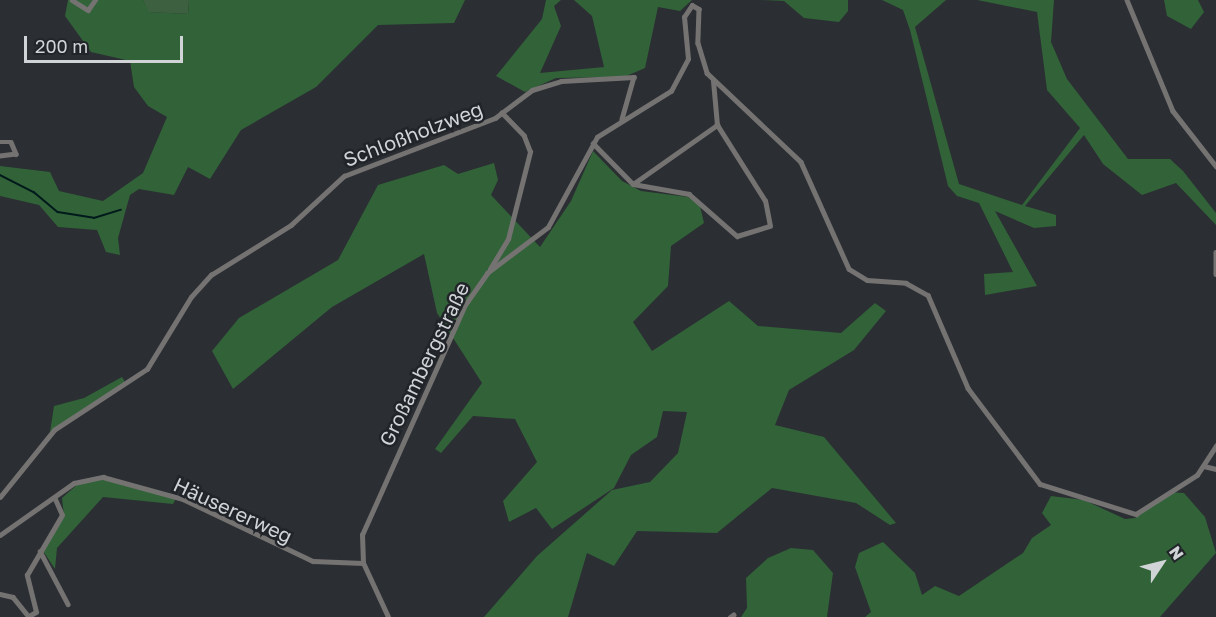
<!DOCTYPE html>
<html>
<head>
<meta charset="utf-8">
<style>
	body { margin:0 }
	#map { position:relative; width:1216px; height:617px; overflow:hidden; background:#2b2e33; font-family:"Golos Text",sans-serif }
	div>[style] { position:absolute }
	[style*='--x'] { left:calc(var(--x)*1px); top:calc(var(--y)*1px); width:calc(var(--w)*1px); rotate:calc(var(--a)*1deg) }
	.green>* { inset:0; background:#3c6040 }
	.forest>* { inset:0; background:#316238 }
	.stream>* { height:1.5px; margin:-0.75px; padding:0 0.75px; transform-origin:0.75px; border-radius:0.75px; background:#001a1c }
	.street>* { height:4.5px; margin:-2.25px; padding:0 2.25px; transform-origin:2.25px; border-radius:2.25px; background:#757272 }
	span { translate:-50% -50%; white-space:nowrap; text-align:center; line-height:1.15; -webkit-text-stroke:5px #212429; paint-order:stroke }
	.street-label { font-size:20px; color:#d1d4d7 }
	.north { position:absolute; left:1132px; top:533px; width:60px; height:60px; -webkit-text-stroke:4px #212429; paint-order:stroke; rotate:55deg; font-size:16px; font-weight:700; line-height:24px; text-align:center; color:#d1d4d7 }
	.north::after { content:''; display:block; margin:auto; width:21px; height:27px; background:#d1d4d7; clip-path:polygon(50% 0,100% 100%,50% 72%,0 100%) }
	.scale { position:absolute; left:24px; top:36px; width:159px; height:27px; box-sizing:border-box; border:3px solid #d1d4d7; border-top:0; padding-left:8px; font-size:18px; line-height:21px; white-space:nowrap; color:#d1d4d7; -webkit-text-stroke:4px #212429; paint-order:stroke }
</style>
</head>
<body>
<div id="map">
	<div class="green">
		<i style="clip-path:polygon(143px 0,189px 0,188px 14px,148px 12px)"></i>
	</div>
	<div class="forest">
		<i style="clip-path:polygon(68px 0,143px 0,149px 12px,188px 14px,189px 0,465px 0,454px 23px,378px 25px,316px 87px,241px 130px,210px 179px,188px 167px,174px 195px,139px 189px,130px 195px,118px 238px,120px 255px,106px 252px,97px 230px,58px 227px,39px 205px,0 196px,0 166px,50px 172px,59px 191px,103px 201px,143px 173px,167px 117px,148px 106px,134px 87px,130px 61px,91px 52px,65px 16px)"></i>
		<i style="clip-path:polygon(546px 0,561px 0,554px 6px,561px 26px,540px 73px,604px 67px,592px 16px,574px 0,692px 0,680px 11px,658px 7px,645px 68px,624px 77px,556px 78px,525px 92px,496px 76px,542px 19px)"></i>
		<i style="clip-path:polygon(760px 0,848px 0,848px 11px,839px 22px,804px 18px,784px 1px)"></i>
		<i style="clip-path:polygon(882px 0,946px 0,915px 27px,959px 184px,1022px 205px,1080px 128px,1047px 90px,1037px 12px,977px 0,1054px 0,1051px 42px,1067px 79px,1128px 159px,1170px 159px,1183px 171px,1216px 213px,1216px 225px,1176px 183px,1142px 195px,1103px 164px,1084px 135px,1025px 206px,1056px 215px,1056px 226px,1034px 228px,995px 211px,1037px 286px,985px 295px,984px 274px,1013px 272px,979px 203px,957px 196px,948px 186px,910px 30px,903px 10px)"></i>
		<i style="clip-path:polygon(1164px 0,1198px 0,1204px 12px,1191px 29px,1167px 16px)"></i>
		<i style="clip-path:polygon(593px 151px,622px 181px,641px 191px,688px 197px,700px 206px,704px 223px,671px 246px,668px 286px,633px 322px,652px 351px,729px 301px,758px 326px,841px 333px,875px 303px,886px 311px,854px 350px,789px 390px,775px 425px,824px 437px,896px 523px,890px 525px,856px 503px,772px 488px,717px 533px,637px 531px,614px 566px,587px 553px,568px 617px,484px 617px,537px 556px,612px 490px,650px 482px,678px 453px,687px 412px,663px 411px,657px 437px,631px 455px,614px 488px,552px 529px,536px 508px,509px 522px,503px 501px,537px 462px,515px 419px,473px 416px,441px 453px,435px 449px,482px 383px,437px 313px,424px 254px,332px 307px,233px 389px,212px 351px,239px 318px,338px 260px,378px 185px,444px 165px,458px 174px,494px 163px,498px 180px,491px 195px,540px 247px,571px 201px)"></i>
		<i style="clip-path:polygon(122px 377px,125px 382px,50px 432px,54px 406px,84px 398px)"></i>
		<i style="clip-path:polygon(103px 479px,176px 498px,173px 504px,103px 497px,57px 548px,55px 569px,43px 551px,64px 516px,62px 498px,79px 483px)"></i>
		<i style="clip-path:polygon(1169px 492px,1184px 493px,1205px 517px,1216px 553px,1160px 617px,865px 617px,871px 612px,855px 567px,859px 553px,883px 542px,915px 573px,922px 595px,935px 586px,959px 596px,1023px 553px,1032px 538px,1051px 525px,1042px 513px,1051px 496px,1084px 500px,1125px 519px,1135px 518px)"></i>
		<i style="clip-path:polygon(791px 548px,813px 550px,833px 573px,827px 617px,741px 617px,747px 608px,746px 578px,768px 558px)"></i>
	</div>
	<div class="stream">
		<i style="--x:0;--y:175;--w:38;--a:27"></i>
		<i style="--x:34;--y:192;--w:31;--a:40"></i>
		<i style="--x:58;--y:212;--w:36;--a:9"></i>
		<i style="--x:94;--y:218;--w:28;--a:-17"></i>
	</div>
	<div class="street">
		<i style="--x:72;--y:0;--w:19;--a:32"></i>
		<i style="--x:88;--y:10;--w:12;--a:-55"></i>
		<i style="--x:1127;--y:0;--w:120;--a:67.5"></i>
		<i style="--x:1173;--y:111;--w:70;--a:52"></i>
		<i style="--x:0;--y:142;--w:11;--a:0"></i>
		<i style="--x:11;--y:142;--w:13;--a:67"></i>
		<i style="--x:16;--y:154;--w:16;--a:173"></i>
		<i style="--x:593;--y:143;--w:57;--a:45.7"></i>
		<i style="--x:633;--y:184;--w:57;--a:10.1"></i>
		<i style="--x:689;--y:194;--w:64;--a:41.2"></i>
		<i style="--x:737;--y:236;--w:34;--a:-17"></i>
		<i style="--x:770;--y:226;--w:25;--a:-101"></i>
		<i style="--x:765;--y:201;--w:90;--a:-122.3"></i>
		<i style="--x:717;--y:125;--w:44;--a:-95.2"></i>
		<i style="--x:633;--y:184;--w:103;--a:-35.1"></i>
		<i style="--x:1216;--y:252;--w:22;--a:90"></i>
		<i style="--x:490;--y:269;--w:35;--a:-59"></i>
		<i style="--x:508;--y:239;--w:90;--a:-75.8"></i>
		<i style="--x:530;--y:152;--w:17;--a:-111"></i>
		<i style="--x:524;--y:136;--w:32;--a:-134"></i>
		<i style="--x:1204;--y:466;--w:12;--a:14"></i>
		<i style="--x:0;--y:497;--w:86;--a:-51.1"></i>
		<i style="--x:54;--y:430;--w:111;--a:-33.3"></i>
		<i style="--x:147;--y:369;--w:84;--a:-58.6"></i>
		<i style="--x:191;--y:297;--w:30;--a:-48"></i>
		<i style="--x:211;--y:275;--w:94;--a:-32"></i>
		<i style="--x:291;--y:225;--w:72;--a:-42.8"></i>
		<i style="--x:344;--y:176;--w:162;--a:-21"></i>
		<i style="--x:495;--y:118;--w:46;--a:-37.1"></i>
		<i style="--x:532;--y:90;--w:30;--a:-17"></i>
		<i style="--x:561;--y:81;--w:73;--a:-3.1"></i>
		<i style="--x:634;--y:77;--w:44;--a:105.9"></i>
		<i style="--x:0;--y:535;--w:90;--a:-35.1"></i>
		<i style="--x:74;--y:483;--w:30;--a:-12"></i>
		<i style="--x:103;--y:477;--w:83;--a:15.4"></i>
		<i style="--x:183;--y:499;--w:144;--a:25.5"></i>
		<i style="--x:313;--y:561;--w:50;--a:2.3"></i>
		<i style="--x:40;--y:551;--w:60;--a:62.2"></i>
		<i style="--x:0;--y:594;--w:13;--a:13"></i>
		<i style="--x:13;--y:597;--w:26;--a:51"></i>
		<i style="--x:29;--y:616;--w:8;--a:-30"></i>
		<i style="--x:36;--y:612;--w:38;--a:-104"></i>
		<i style="--x:27;--y:575;--w:69;--a:-59.7"></i>
		<i style="--x:62;--y:515;--w:17;--a:-114"></i>
		<i style="--x:388;--y:617;--w:60;--a:-114.8"></i>
		<i style="--x:363;--y:563;--w:28;--a:-92"></i>
		<i style="--x:362;--y:535;--w:252;--a:-65.9"></i>
		<i style="--x:465;--y:305;--w:39;--a:-55"></i>
		<i style="--x:487;--y:273;--w:76;--a:-37"></i>
		<i style="--x:548;--y:227;--w:102;--a:-61.4"></i>
		<i style="--x:597;--y:137;--w:87;--a:-31.9"></i>
		<i style="--x:671;--y:91;--w:36;--a:-62"></i>
		<i style="--x:688;--y:59;--w:42;--a:-95.4"></i>
		<i style="--x:684;--y:17;--w:14;--a:-56"></i>
		<i style="--x:692;--y:5;--w:8;--a:30"></i>
		<i style="--x:699;--y:9;--w:34;--a:92"></i>
		<i style="--x:698;--y:43;--w:31;--a:73"></i>
		<i style="--x:707;--y:73;--w:129;--a:43.4"></i>
		<i style="--x:801;--y:162;--w:117;--a:65.8"></i>
		<i style="--x:849;--y:269;--w:21;--a:31"></i>
		<i style="--x:867;--y:280;--w:39;--a:4"></i>
		<i style="--x:906;--y:283;--w:25;--a:29"></i>
		<i style="--x:928;--y:295;--w:101;--a:66.7"></i>
		<i style="--x:968;--y:388;--w:120;--a:53.1"></i>
		<i style="--x:1040;--y:484;--w:101;--a:17.4"></i>
		<i style="--x:1136;--y:514;--w:72;--a:-32.6"></i>
		<i style="--x:1197;--y:475;--w:35;--a:-57"></i>
		<i style="--x:730;--y:617;--w:4;--a:-34"></i>
	</div>
	<div class="street-label">
		<span style="left:413px;top:134px;rotate:-21deg">Schloßholzweg</span>
		<span style="left:424px;top:364px;rotate:-64deg">Großambergstraße</span>
		<span style="left:233px;top:510px;rotate:25deg">Häusererweg</span>
	</div>
	<div class="north">N</div>
	<div class="scale">200 m</div>
</div>
</body>
</html>
